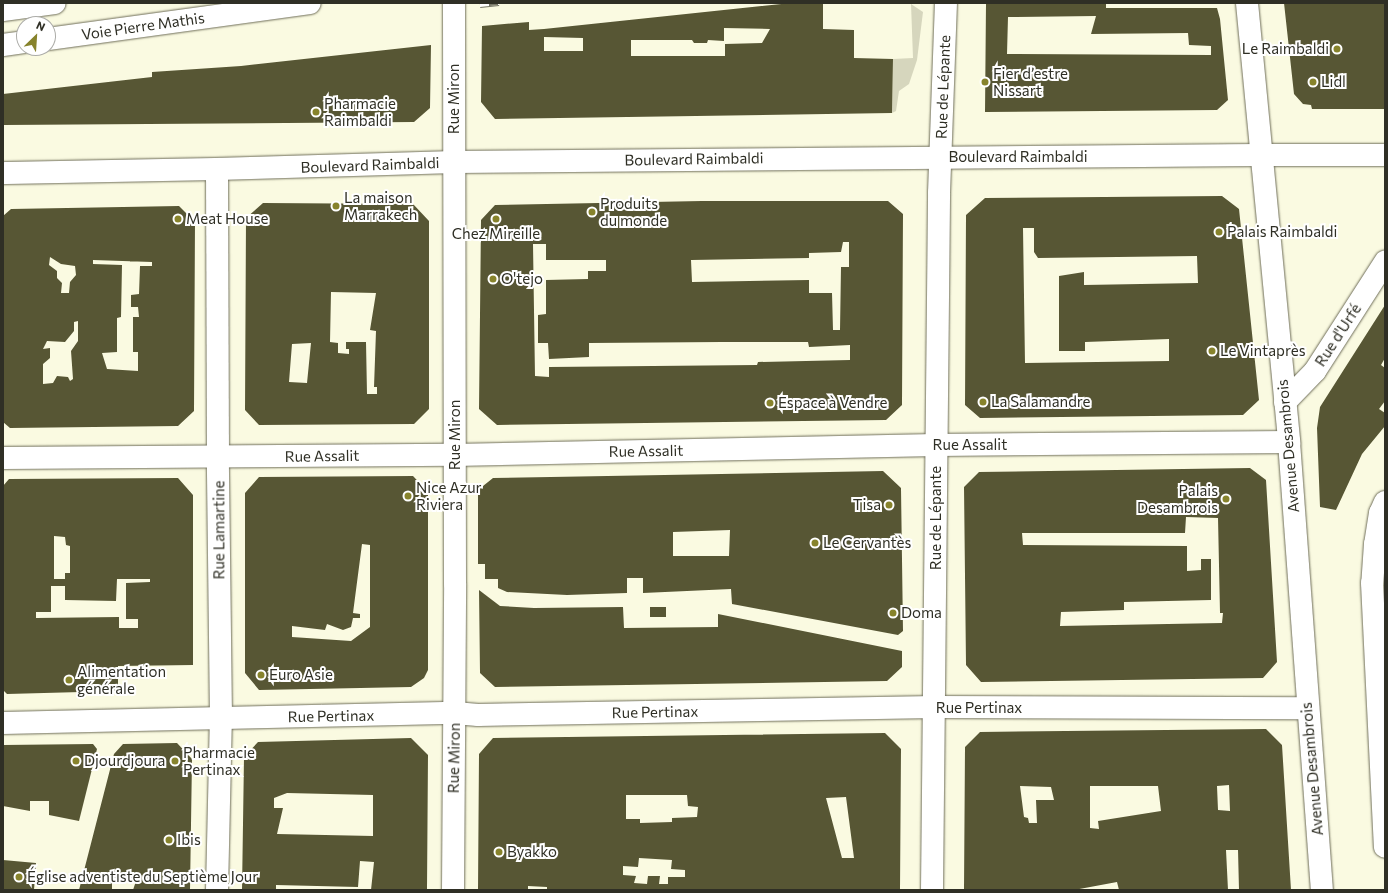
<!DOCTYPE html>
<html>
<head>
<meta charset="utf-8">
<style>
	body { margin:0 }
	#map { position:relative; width:1388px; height:893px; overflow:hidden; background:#fafae1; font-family:Commissioner,sans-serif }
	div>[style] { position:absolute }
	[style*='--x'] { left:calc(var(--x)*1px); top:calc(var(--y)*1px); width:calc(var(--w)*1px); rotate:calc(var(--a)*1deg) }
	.green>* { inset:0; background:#d6d6bd }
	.building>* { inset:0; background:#575634; transform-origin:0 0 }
	.roads { filter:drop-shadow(0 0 1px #6f6e59) drop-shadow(0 0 1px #6f6e59) }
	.minor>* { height:22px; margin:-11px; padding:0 11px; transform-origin:11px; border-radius:11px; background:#fff }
	.tertiary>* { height:22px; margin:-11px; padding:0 11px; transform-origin:11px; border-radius:11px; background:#fff }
	.secondary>* { height:22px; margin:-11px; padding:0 11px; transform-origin:11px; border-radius:11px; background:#fff }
	.trunk>* { height:22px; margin:-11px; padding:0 11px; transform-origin:11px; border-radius:11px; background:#fff }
	.rail>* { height:4.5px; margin-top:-2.25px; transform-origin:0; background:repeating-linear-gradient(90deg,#fff 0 9px,#767667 0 18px); box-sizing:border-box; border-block:1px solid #767667 }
	.bridges { filter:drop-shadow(0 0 1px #6f6e59) drop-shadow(0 0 1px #6f6e59) }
	.trunk-bridge>* { height:22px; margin:-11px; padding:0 11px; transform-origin:11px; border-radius:11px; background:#fff }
	.dots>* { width:11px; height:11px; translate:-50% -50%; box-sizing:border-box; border:2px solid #fff; border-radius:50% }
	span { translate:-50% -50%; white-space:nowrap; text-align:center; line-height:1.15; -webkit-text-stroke:4px #fff; paint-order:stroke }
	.street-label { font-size:15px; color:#2f2f25 }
	.poi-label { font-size:15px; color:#2f2f25 }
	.right { translate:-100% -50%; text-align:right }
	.left { translate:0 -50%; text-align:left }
	.frame { position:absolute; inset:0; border:4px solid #2f2f25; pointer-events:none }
	.north { position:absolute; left:16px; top:16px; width:40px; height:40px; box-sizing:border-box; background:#fff; border:1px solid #acaca8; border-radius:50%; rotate:25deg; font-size:11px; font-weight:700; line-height:16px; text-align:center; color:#2f2f25 }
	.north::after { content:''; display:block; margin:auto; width:14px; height:18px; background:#87832c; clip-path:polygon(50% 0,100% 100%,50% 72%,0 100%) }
</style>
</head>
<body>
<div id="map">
	<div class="green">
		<i style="clip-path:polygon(911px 4px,923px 12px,917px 60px,909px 84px,899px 91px,896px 111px,892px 113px,893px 59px,913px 58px)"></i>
	</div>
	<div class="building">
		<i style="clip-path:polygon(evenodd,791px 3px,823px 3px,823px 29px,854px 30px,854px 58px,893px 59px,892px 113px,495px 119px,481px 102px,482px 26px,529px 22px,529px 30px,544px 29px,791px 3px,724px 28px,770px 29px,762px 43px,725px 44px,725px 56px,631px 56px,631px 40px,692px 40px,694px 43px,707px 43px,708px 40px,724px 41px,724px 28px,791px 3px,544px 37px,583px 38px,583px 51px,544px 51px,544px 37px)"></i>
		<i style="clip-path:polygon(evenodd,986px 3px,1106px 3px,1106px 8px,1217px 8px,1220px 19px,1228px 100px,1217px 110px,985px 112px,986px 3px,1096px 16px,1091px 34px,1188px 33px,1189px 45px,1211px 46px,1211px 55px,1007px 54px,1008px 17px,1096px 16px)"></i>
		<i style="clip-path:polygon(1284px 3px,1385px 3px,1385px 109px,1312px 109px,1311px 105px,1303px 104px,1294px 94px)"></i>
		<i style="clip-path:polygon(431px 45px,430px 108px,414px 122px,3px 125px,3px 94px,152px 77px,152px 72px,241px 66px)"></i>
		<i style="clip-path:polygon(evenodd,1222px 196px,1239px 209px,1259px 400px,1243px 415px,980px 418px,965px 405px,966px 215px,985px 198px,1222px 196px,1023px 228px,1034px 228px,1034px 252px,1038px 258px,1197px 256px,1198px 283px,1084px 285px,1084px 272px,1059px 276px,1059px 351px,1085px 351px,1085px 342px,1169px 339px,1169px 361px,1025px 363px,1023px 228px)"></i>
		<i style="clip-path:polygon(evenodd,702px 201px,888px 201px,903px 214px,902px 405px,886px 420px,497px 425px,479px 409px,481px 220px,495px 205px,702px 201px,843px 242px,849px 242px,849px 267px,841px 267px,840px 330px,833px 330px,832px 293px,809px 293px,809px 280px,692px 282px,691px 260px,809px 258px,809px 253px,841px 252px,843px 242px,702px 201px,533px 244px,546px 244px,546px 260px,606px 260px,606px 271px,588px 271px,588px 279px,546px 280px,546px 314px,538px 315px,538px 343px,548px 343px,549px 359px,589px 357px,589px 343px,722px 342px,808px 342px,809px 347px,850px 345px,850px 360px,758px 362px,757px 365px,549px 367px,549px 377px,535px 376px,533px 244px)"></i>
		<i style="clip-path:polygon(evenodd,263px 203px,413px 204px,429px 221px,429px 409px,414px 424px,259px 425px,245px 410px,246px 218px,263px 203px,331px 292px,376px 293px,370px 330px,376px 331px,374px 387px,377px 387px,377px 394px,367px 394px,366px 342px,346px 342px,346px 349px,349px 349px,349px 354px,338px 353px,338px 343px,330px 342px,331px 292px,263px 203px,311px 343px,307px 383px,289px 382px,292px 344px,311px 343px)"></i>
		<i style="clip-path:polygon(evenodd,179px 206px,195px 222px,194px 411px,178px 426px,10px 428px,3px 422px,3px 216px,11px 209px,179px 206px,50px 257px,61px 264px,75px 266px,76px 275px,70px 282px,69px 293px,61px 293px,62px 283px,57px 278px,57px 271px,49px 265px,50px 257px,179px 206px,93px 260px,152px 262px,152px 266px,140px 266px,139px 294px,131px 295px,131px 307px,138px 307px,139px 317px,133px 317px,133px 352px,138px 352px,138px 371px,107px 369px,102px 353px,117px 352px,117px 318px,121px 317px,122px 265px,93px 264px,93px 260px,179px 206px,78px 321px,78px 341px,71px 351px,73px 379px,70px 381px,68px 377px,57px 376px,53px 383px,43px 384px,43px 364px,50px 358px,50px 348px,43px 349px,47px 341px,65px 342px,74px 331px,74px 322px,78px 321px)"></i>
		<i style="clip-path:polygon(1385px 305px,1385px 358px,1381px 365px,1385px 368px,1385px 401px,1379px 409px,1385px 413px,1385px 426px,1362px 454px,1336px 510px,1320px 507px,1317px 428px,1320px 407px)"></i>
		<i style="clip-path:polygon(evenodd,1250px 468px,1266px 480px,1277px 662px,1263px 678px,981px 682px,966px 665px,964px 487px,979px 472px,1250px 468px,1186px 517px,1218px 518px,1220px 613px,1223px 613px,1222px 623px,1060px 626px,1061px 612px,1124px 610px,1124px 602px,1211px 600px,1211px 559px,1201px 559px,1201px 570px,1187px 571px,1187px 546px,1023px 545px,1022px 533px,1185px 533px,1186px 517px)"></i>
		<i style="clip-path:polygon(evenodd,883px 471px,901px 488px,903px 631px,898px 635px,732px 604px,731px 589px,643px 593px,643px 578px,627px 578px,627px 593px,567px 595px,507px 592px,498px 588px,498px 579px,485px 579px,485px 564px,478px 564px,478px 490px,493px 478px,883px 471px,730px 530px,729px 556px,673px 556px,673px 532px,730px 530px)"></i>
		<i style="clip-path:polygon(evenodd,413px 476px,428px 492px,428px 670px,424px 678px,411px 687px,259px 690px,245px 673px,245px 493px,259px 477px,413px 476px,362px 544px,370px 545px,370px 627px,351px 641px,292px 637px,292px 626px,325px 630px,327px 624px,343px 630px,351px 627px,353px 618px,360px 618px,360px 614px,353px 613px,362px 544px)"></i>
		<i style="clip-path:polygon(evenodd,178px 478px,193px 495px,193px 665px,118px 666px,118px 691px,7px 694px,3px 690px,3px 486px,9px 479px,178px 478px,54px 536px,65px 537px,66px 545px,70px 546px,70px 573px,65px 573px,65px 579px,54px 579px,54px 536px,178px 478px,117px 579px,150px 579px,150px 582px,126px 583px,126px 619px,138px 619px,138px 628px,119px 628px,119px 617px,36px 618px,36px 612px,51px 612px,51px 586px,65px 586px,65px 600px,116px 601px,117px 579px)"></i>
		<i style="clip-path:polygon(479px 590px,500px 606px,534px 608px,623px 607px,624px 628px,718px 627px,718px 614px,902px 651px,902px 667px,887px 681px,495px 687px,480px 673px)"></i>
		<i style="left:650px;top:607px;width:16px;height:10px"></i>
		<i style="clip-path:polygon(evenodd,1266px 729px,1282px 745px,1291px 890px,1239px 890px,1238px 850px,1226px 850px,1228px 890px,1119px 890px,1117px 882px,1074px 890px,964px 890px,965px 747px,980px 732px,1266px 729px,1229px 785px,1230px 811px,1218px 810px,1217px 786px,1229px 785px,1266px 729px,1020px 786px,1051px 787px,1054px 800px,1036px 800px,1037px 823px,1029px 823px,1028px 818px,1024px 817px,1020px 786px,1266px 729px,1090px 786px,1158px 786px,1161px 811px,1098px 821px,1099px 829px,1090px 828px,1090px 786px)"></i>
		<i style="clip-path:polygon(evenodd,885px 733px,901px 749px,900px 890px,547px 890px,547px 887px,528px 886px,528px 890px,478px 890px,479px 754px,493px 738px,885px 733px,626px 795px,687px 795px,688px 806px,698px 807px,697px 817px,672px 818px,672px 822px,640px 823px,640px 819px,626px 819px,626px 795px,885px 733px,846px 797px,854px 858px,842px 858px,826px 798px,846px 797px,885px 733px,639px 858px,672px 860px,671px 869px,685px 870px,685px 877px,668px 877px,668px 884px,659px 884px,660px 876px,648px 876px,647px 884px,634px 883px,636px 876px,623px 875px,623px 866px,638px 867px,639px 858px)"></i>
		<i style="clip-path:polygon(evenodd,411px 738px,428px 755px,427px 890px,371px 890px,374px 862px,360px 861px,358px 887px,276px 885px,276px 890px,242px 890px,244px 757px,258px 742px,411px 738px,287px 793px,373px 795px,373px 836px,277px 834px,283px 808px,274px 808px,274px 798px,287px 793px)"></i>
		<i style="clip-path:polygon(177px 743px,192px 759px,190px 890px,133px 890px,136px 881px,112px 877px,112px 890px,79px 890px,114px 754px,123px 744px)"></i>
		<i style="clip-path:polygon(93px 744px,97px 749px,79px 821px,49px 815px,49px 801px,30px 801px,30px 811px,3px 806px,3px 745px)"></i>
		<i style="clip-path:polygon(3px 860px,36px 863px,34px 890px,3px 890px)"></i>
	</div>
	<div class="roads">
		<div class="minor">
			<i style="--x:1260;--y:155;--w:125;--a:0"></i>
			<i style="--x:3;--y:173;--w:214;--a:-1.1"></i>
			<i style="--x:1285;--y:402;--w:43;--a:-45.9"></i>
			<i style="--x:1315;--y:371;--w:130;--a:-57.3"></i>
			<i style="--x:3;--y:723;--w:452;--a:-1.3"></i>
			<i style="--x:455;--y:713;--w:23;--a:5"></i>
			<i style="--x:478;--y:715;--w:457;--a:-1"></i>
			<i style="--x:935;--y:707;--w:372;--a:0.2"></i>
			<i style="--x:217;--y:890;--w:171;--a:-88.7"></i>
			<i style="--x:221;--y:719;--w:261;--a:-90.7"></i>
			<i style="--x:453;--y:890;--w:306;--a:-89.6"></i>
			<i style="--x:455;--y:584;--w:581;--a:-90.1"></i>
			<i style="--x:932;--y:890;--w:697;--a:-89.42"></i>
			<i style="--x:939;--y:193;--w:190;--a:-87.9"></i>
		</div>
		<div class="tertiary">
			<i style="--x:1247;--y:3;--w:441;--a:84.5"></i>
			<i style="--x:1289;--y:442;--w:449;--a:85.8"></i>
			<i style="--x:3;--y:458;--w:451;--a:-0.4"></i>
			<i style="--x:454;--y:455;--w:482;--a:-1.2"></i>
			<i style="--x:936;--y:445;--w:353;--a:-0.5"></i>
			<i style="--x:218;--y:458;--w:289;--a:-90.2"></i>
			<i style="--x:217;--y:169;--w:238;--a:-1.7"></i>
			<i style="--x:455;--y:162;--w:805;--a:-0.5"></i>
		</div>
		<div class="secondary">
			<i style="--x:1385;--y:502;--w:12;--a:114"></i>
			<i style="--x:1380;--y:513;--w:31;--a:99"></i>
			<i style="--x:1375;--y:544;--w:39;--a:94"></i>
			<i style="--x:1372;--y:583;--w:264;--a:87.2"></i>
		</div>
		<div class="trunk">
			<i style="--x:48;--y:39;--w:264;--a:-7.8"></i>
			<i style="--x:3;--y:45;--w:21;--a:-8"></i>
		</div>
	</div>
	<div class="rail">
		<i style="--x:480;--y:5;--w:19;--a:-6"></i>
	</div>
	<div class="bridges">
		<div class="trunk-bridge">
			<i style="--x:3;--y:10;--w:52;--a:-7.7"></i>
		</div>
	</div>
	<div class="dots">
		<i style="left:1337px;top:49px;background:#87832c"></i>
		<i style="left:985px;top:82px;background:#87832c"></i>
		<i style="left:1313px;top:82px;background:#87832c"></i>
		<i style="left:316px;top:112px;background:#87832c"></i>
		<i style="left:336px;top:206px;background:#87832c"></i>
		<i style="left:592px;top:212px;background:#87832c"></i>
		<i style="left:178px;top:219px;background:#87832c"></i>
		<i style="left:496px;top:219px;background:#87832c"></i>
		<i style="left:1219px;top:232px;background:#87832c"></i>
		<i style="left:493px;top:279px;background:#87832c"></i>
		<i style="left:1212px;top:351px;background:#87832c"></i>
		<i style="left:983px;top:402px;background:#87832c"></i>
		<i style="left:770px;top:403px;background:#87832c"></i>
		<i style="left:408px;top:496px;background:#87832c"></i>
		<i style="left:1226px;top:499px;background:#87832c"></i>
		<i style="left:889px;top:505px;background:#87832c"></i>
		<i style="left:815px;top:543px;background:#87832c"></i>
		<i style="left:893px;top:613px;background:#87832c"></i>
		<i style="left:261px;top:675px;background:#87832c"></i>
		<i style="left:69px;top:680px;background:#87832c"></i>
		<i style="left:76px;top:761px;background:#87832c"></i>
		<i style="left:175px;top:761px;background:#87832c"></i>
		<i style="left:169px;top:840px;background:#87832c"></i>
		<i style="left:499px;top:852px;background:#87832c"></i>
		<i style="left:19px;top:877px;background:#87832c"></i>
	</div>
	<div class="street-label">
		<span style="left:143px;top:26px;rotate:-8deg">Voie Pierre Mathis</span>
		<span style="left:943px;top:87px;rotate:-88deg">Rue de Lépante</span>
		<span style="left:454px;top:99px;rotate:-90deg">Rue Miron</span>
		<span style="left:1018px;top:157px">Boulevard Raimbaldi</span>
		<span style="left:694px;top:159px;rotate:-1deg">Boulevard Raimbaldi</span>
		<span style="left:370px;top:165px;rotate:-2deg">Boulevard Raimbaldi</span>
		<span style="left:1338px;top:335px;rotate:-57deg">Rue d'Urfé</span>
		<span style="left:455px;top:435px;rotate:-90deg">Rue Miron</span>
		<span style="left:970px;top:445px">Rue Assalit</span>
		<span style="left:1288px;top:446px;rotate:-95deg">Avenue Desambrois</span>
		<span style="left:646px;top:451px;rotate:-1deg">Rue Assalit</span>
		<span style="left:322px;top:456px;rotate:-1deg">Rue Assalit</span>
		<span style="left:936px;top:518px;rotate:-90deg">Rue de Lépante</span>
		<span style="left:219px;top:530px;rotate:-90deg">Rue Lamartine</span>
		<span style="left:979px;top:708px">Rue Pertinax</span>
		<span style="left:655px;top:712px;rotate:-1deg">Rue Pertinax</span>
		<span style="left:331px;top:716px;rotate:-1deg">Rue Pertinax</span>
		<span style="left:454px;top:758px;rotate:-89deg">Rue Miron</span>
		<span style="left:1312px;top:769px;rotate:-95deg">Avenue Desambrois</span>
	</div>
	<div class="poi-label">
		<span class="right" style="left:1329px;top:49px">Le Raimbaldi</span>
		<span class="left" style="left:993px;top:82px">Fier d’estre<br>Nissart</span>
		<span class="left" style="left:1321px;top:82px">Lidl</span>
		<span class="left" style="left:324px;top:112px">Pharmacie<br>Raimbaldi</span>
		<span class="left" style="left:344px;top:206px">La maison<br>Marrakech</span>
		<span class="left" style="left:600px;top:212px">Produits<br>du monde</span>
		<span class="left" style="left:186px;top:219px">Meat House</span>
		<span class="left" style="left:1227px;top:232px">Palais Raimbaldi</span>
		<span style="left:496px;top:234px">Chez Mireille</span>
		<span class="left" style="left:501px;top:279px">O'tejo</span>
		<span class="left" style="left:1220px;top:351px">Le Vintaprès</span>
		<span class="left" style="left:991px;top:402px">La Salamandre</span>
		<span class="left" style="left:778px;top:403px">Espace à Vendre</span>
		<span class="left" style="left:416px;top:496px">Nice Azur<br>Riviera</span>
		<span class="right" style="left:1218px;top:499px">Palais<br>Desambrois</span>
		<span class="right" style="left:881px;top:505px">Tisa</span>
		<span class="left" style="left:823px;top:543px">Le Cervantès</span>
		<span class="left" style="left:901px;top:613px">Doma</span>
		<span class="left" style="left:77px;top:680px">Alimentation<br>générale</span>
		<span class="left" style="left:269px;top:675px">Euro Asie</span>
		<span class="left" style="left:183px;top:761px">Pharmacie<br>Pertinax</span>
		<span class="left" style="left:84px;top:761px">Djourdjoura</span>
		<span class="left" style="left:177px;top:840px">Ibis</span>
		<span class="left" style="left:507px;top:852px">Byakko</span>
		<span class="left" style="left:27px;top:877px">Église adventiste du Septième Jour</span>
	</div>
	<div class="frame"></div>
	<div class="north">N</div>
</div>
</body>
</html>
